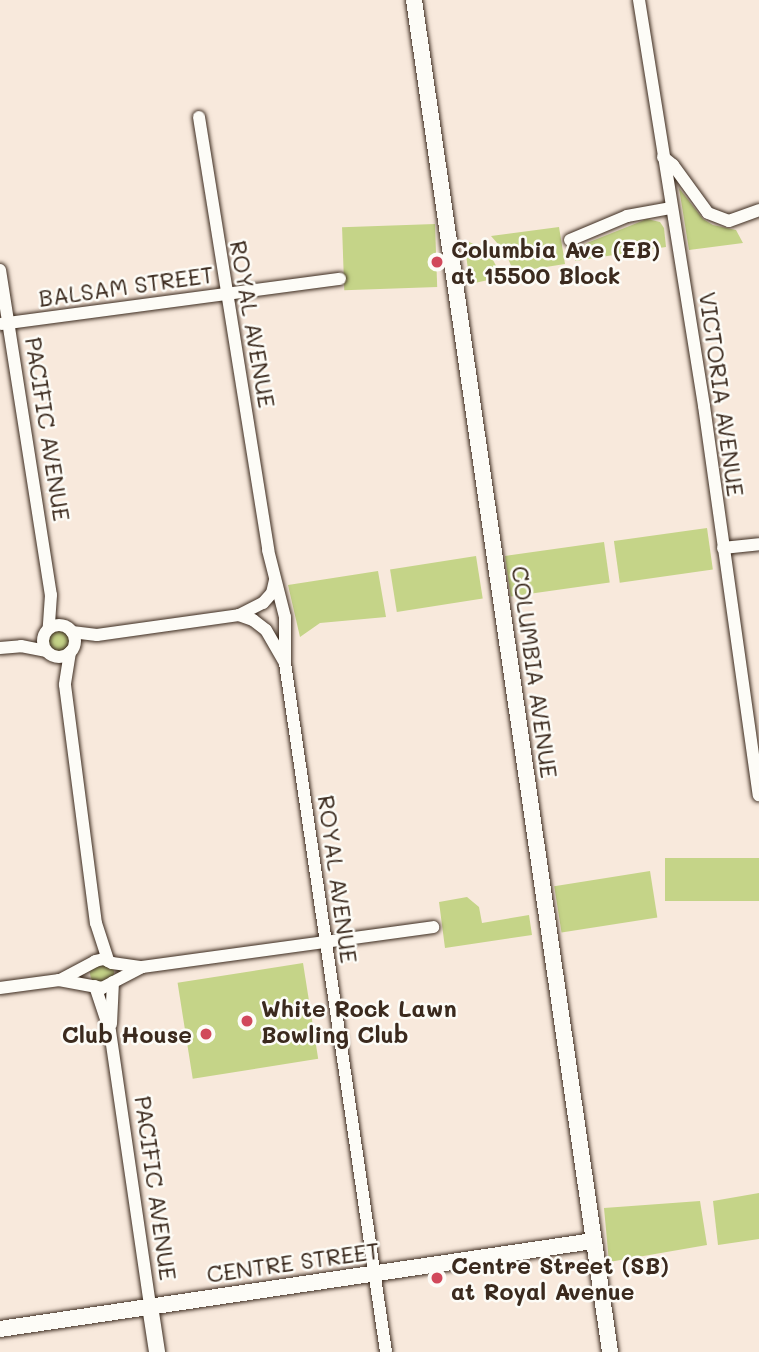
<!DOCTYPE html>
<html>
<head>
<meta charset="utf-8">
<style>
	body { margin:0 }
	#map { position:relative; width:759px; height:1352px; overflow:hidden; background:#f8e9dc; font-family:Mali,sans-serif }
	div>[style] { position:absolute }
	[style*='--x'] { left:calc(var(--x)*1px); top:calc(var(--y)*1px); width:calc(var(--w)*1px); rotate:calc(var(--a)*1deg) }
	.green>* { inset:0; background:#c5d488; transform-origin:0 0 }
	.round { border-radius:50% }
	.roads { filter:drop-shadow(0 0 2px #3b2a1e) drop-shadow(0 0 2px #3b2a1e) }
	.minor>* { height:12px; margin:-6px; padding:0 6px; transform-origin:6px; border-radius:6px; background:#fdfcf7 }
	.minor>.ring { margin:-6px; padding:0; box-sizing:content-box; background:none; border:12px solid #fdfcf7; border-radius:50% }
	.tertiary>* { height:16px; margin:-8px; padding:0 8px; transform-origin:8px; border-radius:8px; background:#fdfcf7 }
	.dots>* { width:19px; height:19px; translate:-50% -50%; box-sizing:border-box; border:4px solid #fdfcf7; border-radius:50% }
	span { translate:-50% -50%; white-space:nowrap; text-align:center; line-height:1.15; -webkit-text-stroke:5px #fdfcf7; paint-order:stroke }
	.poi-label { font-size:23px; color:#3b2a1e; font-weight:700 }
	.left { translate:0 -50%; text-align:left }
	.right { translate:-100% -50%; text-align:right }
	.street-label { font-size:23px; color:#3b2a1e }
</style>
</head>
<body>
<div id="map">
	<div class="green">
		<i style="clip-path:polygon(679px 188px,703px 219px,713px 225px,736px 230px,743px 243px,689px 250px)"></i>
		<i style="clip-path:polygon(647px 219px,660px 222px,664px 228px,666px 247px,575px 261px,577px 250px,587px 243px)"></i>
		<i style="left:435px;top:224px;width:63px;height:93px;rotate:88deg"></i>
		<i style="clip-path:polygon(559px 227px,565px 264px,514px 272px,505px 252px,491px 236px)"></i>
		<i style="clip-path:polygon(464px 240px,479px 246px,493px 260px,502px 277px,470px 284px)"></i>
		<i style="left:707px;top:528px;width:42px;height:94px;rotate:82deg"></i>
		<i style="left:604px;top:542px;width:41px;height:100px;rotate:82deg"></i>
		<i style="left:476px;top:556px;width:43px;height:87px;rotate:81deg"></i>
		<i style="clip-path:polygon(378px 571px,386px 617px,320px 623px,300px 637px,288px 585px)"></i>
		<i class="round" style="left:45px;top:627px;width:26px;height:26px"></i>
		<i style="left:759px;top:858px;width:43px;height:94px;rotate:90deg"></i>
		<i style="left:650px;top:871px;width:47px;height:97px;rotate:81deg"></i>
		<i style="clip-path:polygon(467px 897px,479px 907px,482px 923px,529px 915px,532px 935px,445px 948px,439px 902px)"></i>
		<i class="round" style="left:90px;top:961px;width:24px;height:24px"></i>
		<i style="left:303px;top:963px;width:97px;height:127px;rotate:81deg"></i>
		<i style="clip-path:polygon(759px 1193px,759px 1239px,718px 1245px,713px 1201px)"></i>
		<i style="clip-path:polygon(700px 1201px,707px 1245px,609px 1262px,604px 1208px)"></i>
	</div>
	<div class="roads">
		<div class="minor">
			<i style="--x:639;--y:0;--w:411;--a:80.9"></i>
			<i style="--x:704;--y:406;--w:393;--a:82"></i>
			<i style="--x:199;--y:117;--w:438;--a:80.9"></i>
			<i style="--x:268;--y:550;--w:69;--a:75.8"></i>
			<i style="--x:285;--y:617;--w:46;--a:90"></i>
			<i style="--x:285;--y:663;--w:696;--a:81.66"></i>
			<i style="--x:663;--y:157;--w:13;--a:39"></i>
			<i style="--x:673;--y:165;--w:59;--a:53.9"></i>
			<i style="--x:708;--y:213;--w:22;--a:21"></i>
			<i style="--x:729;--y:221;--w:32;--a:-20"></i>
			<i style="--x:570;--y:240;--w:62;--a:-22.8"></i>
			<i style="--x:627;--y:216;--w:45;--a:-10.3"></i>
			<i style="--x:0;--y:270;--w:329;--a:81.1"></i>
			<i style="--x:51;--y:595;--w:32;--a:94"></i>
			<i style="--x:1;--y:324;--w:342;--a:-7.6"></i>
			<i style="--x:723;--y:548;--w:36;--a:-6"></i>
			<i style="--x:239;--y:615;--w:27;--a:-27"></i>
			<i style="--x:263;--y:603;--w:13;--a:-48"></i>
			<i style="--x:272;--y:593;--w:13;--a:-77"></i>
			<i class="ring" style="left:43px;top:625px;width:20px;height:20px"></i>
			<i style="--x:72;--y:632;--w:25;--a:7"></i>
			<i style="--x:97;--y:635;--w:143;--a:-8"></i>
			<i style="--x:239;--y:615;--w:15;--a:20"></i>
			<i style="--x:253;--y:620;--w:16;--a:38"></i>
			<i style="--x:266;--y:630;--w:38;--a:60"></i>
			<i style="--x:0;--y:648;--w:21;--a:-5"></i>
			<i style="--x:21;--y:646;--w:25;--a:11"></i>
			<i style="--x:70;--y:652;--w:33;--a:99"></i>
			<i style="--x:65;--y:685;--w:240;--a:82.6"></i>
			<i style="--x:96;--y:923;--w:40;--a:72"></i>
			<i style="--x:112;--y:963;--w:30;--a:8"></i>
			<i style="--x:142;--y:967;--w:294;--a:-7.8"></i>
			<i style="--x:60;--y:980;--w:40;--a:-28"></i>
			<i style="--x:95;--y:961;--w:9;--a:-13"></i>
			<i style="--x:104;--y:959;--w:9;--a:27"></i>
			<i style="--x:95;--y:986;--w:47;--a:71.6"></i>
			<i style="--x:110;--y:1031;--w:278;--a:81.7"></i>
			<i style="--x:0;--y:988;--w:60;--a:-7.7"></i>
			<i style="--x:59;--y:980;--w:44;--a:10.5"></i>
			<i style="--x:102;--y:988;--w:45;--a:-27.7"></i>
			<i style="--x:111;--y:1024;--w:42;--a:-87.3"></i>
		</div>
		<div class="tertiary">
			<i style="--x:414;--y:0;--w:1366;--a:81.75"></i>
			<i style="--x:150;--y:1306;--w:47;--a:81.3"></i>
			<i style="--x:0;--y:1329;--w:599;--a:-8.44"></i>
		</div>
	</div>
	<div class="dots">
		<i style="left:437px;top:262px;background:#d1495b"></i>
		<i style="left:247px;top:1021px;background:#d1495b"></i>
		<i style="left:206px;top:1034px;background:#d1495b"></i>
		<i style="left:437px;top:1278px;background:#d1495b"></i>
	</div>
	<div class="poi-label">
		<span class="left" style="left:451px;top:262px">Columbia Ave (EB)<br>at 15500 Block</span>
		<span class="left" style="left:261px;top:1021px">White Rock Lawn<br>Bowling Club</span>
		<span class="right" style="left:192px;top:1034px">Club House</span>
		<span class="left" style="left:451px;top:1278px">Centre Street (SB)<br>at Royal Avenue</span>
	</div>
	<div class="street-label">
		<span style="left:126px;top:286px;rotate:-8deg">BALSAM STREET</span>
		<span style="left:253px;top:324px;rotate:80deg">ROYAL AVENUE</span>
		<span style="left:722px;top:394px;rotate:82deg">VICTORIA AVENUE</span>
		<span style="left:48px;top:429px;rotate:81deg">PACIFIC AVENUE</span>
		<span style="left:535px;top:672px;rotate:82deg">COLUMBIA AVENUE</span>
		<span style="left:338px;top:879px;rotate:82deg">ROYAL AVENUE</span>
		<span style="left:156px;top:1188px;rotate:82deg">PACIFIC AVENUE</span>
		<span style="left:293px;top:1262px;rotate:-8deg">CENTRE STREET</span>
	</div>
</div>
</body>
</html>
